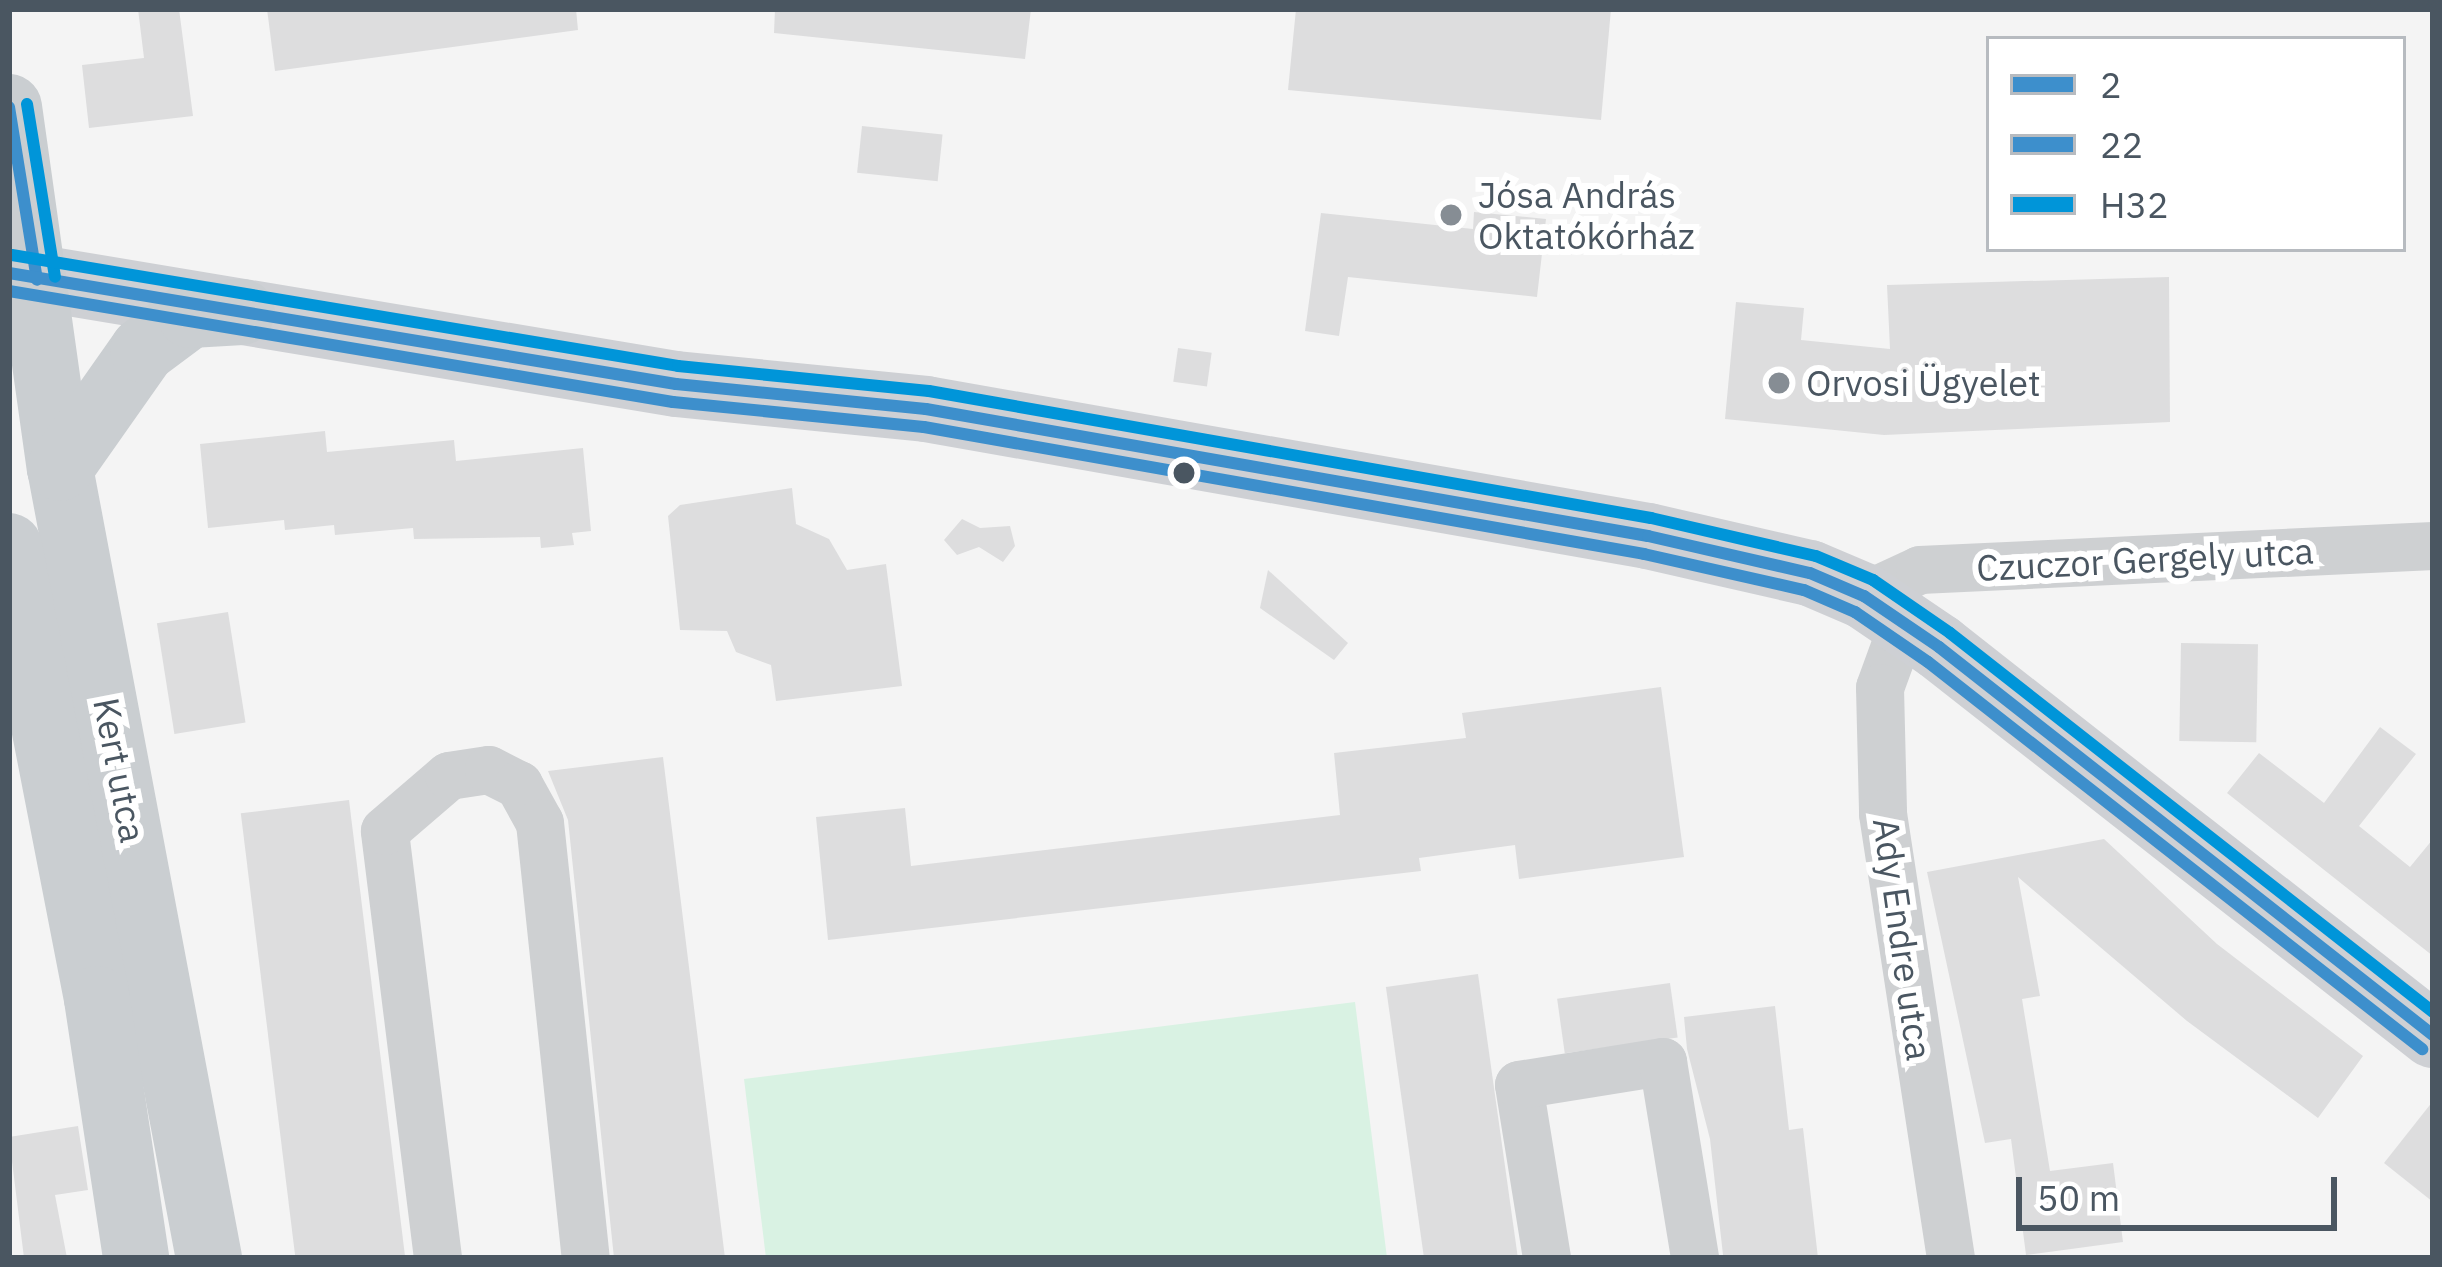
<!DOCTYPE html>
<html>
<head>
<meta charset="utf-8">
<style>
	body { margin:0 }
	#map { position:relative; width:2442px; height:1267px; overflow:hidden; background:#f4f4f4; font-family:"IBM Plex Sans",sans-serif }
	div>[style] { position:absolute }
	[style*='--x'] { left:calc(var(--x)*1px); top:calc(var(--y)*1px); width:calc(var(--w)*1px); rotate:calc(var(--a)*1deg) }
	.green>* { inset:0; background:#d9f2e3 }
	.building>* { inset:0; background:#ddddde; transform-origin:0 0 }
	.minor>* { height:48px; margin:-24px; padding:0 24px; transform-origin:24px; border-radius:24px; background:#ced0d2 }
	.secondary>* { height:66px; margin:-33px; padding:0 33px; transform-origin:33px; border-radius:33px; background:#ced0d4 }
	.primary>* { height:66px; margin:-33px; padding:0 33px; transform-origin:33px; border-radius:33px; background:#caced1 }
	.bus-1>* { height:12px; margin:-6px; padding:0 6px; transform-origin:6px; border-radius:6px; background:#3d8fcc }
	.bus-2>* { height:12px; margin:-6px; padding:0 6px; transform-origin:6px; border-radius:6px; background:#3d8fcc }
	.bus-3>* { height:12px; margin:-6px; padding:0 6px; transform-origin:6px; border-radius:6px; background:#0095d9 }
	.dots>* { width:33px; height:33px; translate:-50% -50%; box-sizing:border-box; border:6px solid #fff; border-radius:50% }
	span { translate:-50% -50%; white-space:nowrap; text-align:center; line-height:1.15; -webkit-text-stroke:12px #fff; paint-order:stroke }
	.poi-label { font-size:36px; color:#4a5661 }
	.left { translate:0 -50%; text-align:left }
	.street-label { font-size:36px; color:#4a5661 }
	.frame { position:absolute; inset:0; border:12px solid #4a5661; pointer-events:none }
	.legend { position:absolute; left:1986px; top:36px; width:420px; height:216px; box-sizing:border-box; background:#fff; border:3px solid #b7bbc0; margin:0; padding:15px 21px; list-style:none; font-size:36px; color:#4a5661 }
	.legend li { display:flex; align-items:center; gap:24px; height:60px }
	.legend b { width:60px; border:3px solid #b7bbc0 }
	.scale { position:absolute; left:2016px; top:1177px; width:321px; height:54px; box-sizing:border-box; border:6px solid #4a5661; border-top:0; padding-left:15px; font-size:36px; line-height:42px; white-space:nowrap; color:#4a5661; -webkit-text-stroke:9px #fff; paint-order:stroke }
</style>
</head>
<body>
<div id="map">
	<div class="green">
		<i style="clip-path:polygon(1355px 1002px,1387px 1258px,766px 1258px,744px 1079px)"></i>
	</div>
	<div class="building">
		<i style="clip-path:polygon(138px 9px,179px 9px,193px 116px,89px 128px,82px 65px,144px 58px)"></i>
		<i style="clip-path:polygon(267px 9px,576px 9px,578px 30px,275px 71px)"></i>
		<i style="clip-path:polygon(775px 9px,1031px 9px,1025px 59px,774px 33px)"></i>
		<i style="clip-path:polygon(1296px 9px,1611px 9px,1601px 120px,1288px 90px)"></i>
		<i style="left:862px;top:126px;width:81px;height:47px;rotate:6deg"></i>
		<i style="clip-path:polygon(1474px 212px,1546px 219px,1537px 297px,1348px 277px,1339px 336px,1305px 331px,1321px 213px,1473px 229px)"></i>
		<i style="clip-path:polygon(2169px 277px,2170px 422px,1884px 435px,1725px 419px,1736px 302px,1804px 308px,1801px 340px,1890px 349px,1887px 285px)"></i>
		<i style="left:1178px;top:348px;width:34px;height:34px;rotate:8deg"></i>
		<i style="clip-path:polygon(325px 431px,327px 452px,454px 440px,456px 461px,583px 448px,591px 531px,572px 533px,574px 545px,541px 548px,540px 537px,414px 539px,413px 528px,335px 535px,334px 525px,285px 530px,284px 520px,208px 528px,200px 444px)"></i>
		<i style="clip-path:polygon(792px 488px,796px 524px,829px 539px,847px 570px,886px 564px,902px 686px,776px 701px,771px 665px,736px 652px,727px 631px,680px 630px,668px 516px,680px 505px)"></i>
		<i style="clip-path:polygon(962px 519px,980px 528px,1010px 526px,1015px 546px,1003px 562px,979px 547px,957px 555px,944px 540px)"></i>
		<i style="clip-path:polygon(1268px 570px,1348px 643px,1334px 660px,1260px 608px)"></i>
		<i style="left:228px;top:612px;width:112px;height:72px;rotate:81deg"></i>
		<i style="left:2181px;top:643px;width:77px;height:98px;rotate:1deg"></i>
		<i style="clip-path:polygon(1661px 687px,1684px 857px,1519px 879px,1515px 845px,1419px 858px,1421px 871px,828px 940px,816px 817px,905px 808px,911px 866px,1340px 815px,1334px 753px,1466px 738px,1462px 713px)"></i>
		<i style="clip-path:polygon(2380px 727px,2416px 754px,2359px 826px,2410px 867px,2433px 839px,2433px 956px,2227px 793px,2259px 753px,2324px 803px)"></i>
		<i style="clip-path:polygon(663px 757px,725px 1258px,614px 1258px,568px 820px,548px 771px)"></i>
		<i style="left:349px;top:800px;width:462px;height:109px;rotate:83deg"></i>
		<i style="clip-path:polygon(2104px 839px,2217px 944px,2363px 1056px,2318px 1118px,2187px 1021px,2018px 877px,2040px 996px,2022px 999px,2050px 1171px,2113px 1163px,2123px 1242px,2026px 1255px,2011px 1139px,1985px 1143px,1927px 872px)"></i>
		<i style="left:1478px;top:974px;width:287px;height:93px;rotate:82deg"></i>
		<i style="left:1670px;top:983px;width:55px;height:114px;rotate:82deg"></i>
		<i style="clip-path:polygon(1775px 1006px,1789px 1130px,1803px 1128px,1818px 1258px,1723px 1255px,1710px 1139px,1687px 1049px,1684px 1017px)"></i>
		<i style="clip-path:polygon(2433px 1101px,2433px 1202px,2384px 1163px)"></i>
		<i style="clip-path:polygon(78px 1126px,88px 1190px,55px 1195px,67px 1258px,24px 1258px,9px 1137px)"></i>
	</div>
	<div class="minor">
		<i style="--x:1864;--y:596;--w:62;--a:-24.9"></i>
		<i style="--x:1920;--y:570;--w:514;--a:-2.68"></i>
		<i style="--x:1904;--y:622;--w:70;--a:110"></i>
		<i style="--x:1880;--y:688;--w:126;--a:88.6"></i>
		<i style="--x:1883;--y:814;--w:449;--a:81.3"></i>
		<i style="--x:438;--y:1258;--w:430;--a:-97.1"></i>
		<i style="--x:385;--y:831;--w:84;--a:-40.7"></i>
		<i style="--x:449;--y:776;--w:40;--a:-8.5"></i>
		<i style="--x:489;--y:770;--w:34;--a:27"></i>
		<i style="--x:519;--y:785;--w:43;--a:61.1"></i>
		<i style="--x:540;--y:823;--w:437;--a:84"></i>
		<i style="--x:1547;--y:1258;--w:175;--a:-99.2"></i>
		<i style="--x:1519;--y:1085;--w:146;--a:-9.1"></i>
		<i style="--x:1663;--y:1062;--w:199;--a:80.7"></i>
	</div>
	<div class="secondary">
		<i style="--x:9;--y:273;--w:676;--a:9.45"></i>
		<i style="--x:676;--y:384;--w:251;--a:5.7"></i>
		<i style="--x:926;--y:409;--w:733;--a:9.98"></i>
		<i style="--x:1648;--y:536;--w:166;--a:12.9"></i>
		<i style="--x:1810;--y:573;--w:59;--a:23.1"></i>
		<i style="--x:1864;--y:596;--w:91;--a:34.2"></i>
		<i style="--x:1939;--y:647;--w:628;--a:38.15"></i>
	</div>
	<div class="primary">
		<i style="--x:9;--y:107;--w:365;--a:82"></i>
		<i style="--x:60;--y:468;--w:804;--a:79.32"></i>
		<i style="--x:60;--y:468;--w:144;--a:-54.9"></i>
		<i style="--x:143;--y:350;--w:59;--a:-36.7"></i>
		<i style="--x:190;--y:315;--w:52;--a:-3.3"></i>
		<i style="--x:9;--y:546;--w:461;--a:79"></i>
		<i style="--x:97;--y:999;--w:262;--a:81.4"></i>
	</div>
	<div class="bus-1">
		<i style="--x:9;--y:107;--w:175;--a:80.8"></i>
		<i style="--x:9;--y:273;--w:676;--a:9.45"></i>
		<i style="--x:676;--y:384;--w:251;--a:5.7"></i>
		<i style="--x:926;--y:409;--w:733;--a:9.98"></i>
		<i style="--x:1648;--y:536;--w:166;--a:12.9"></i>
		<i style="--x:1810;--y:573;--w:59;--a:23.1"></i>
		<i style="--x:1864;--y:596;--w:91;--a:34.2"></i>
		<i style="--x:1939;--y:647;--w:628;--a:38.15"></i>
	</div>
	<div class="bus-2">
		<i style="--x:9;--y:291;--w:673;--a:9.49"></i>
		<i style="--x:673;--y:402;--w:252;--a:5.7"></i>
		<i style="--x:924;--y:427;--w:731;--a:10"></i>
		<i style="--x:1644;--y:554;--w:164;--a:12.7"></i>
		<i style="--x:1804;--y:590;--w:56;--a:23.3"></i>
		<i style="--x:1855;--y:612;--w:88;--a:34.4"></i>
		<i style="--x:1928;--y:662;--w:628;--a:38.08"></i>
	</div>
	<div class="bus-3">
		<i style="--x:27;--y:104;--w:175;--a:80.8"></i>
		<i style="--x:12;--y:255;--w:675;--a:9.46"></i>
		<i style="--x:678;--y:366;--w:252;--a:5.7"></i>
		<i style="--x:929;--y:391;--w:733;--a:9.98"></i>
		<i style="--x:1651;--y:518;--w:169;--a:13"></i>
		<i style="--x:1816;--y:556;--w:62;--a:22.8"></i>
		<i style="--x:1873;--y:580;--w:93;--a:34.5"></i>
		<i style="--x:1950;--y:633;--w:614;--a:38.12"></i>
	</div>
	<div class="dots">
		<i style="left:1451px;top:215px;background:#868d94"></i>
		<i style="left:1779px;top:383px;background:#868d94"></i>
		<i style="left:1184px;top:473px;background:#4a5661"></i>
	</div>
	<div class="poi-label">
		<span class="left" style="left:1478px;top:215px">Jósa András<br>Oktatókórház</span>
		<span class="left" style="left:1806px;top:383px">Orvosi Ügyelet</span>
	</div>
	<div class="street-label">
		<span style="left:2145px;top:559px;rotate:-3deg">Czuczor Gergely utca</span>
		<span style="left:120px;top:770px;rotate:79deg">Kert utca</span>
		<span style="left:1903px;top:939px;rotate:82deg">Ady Endre utca</span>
	</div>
	<div class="frame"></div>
	<ul class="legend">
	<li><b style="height:15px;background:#3d8fcc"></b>2</li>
	<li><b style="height:15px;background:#3d8fcc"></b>22</li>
	<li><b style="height:15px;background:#0095d9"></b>H32</li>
	</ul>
	<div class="scale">50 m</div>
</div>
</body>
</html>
